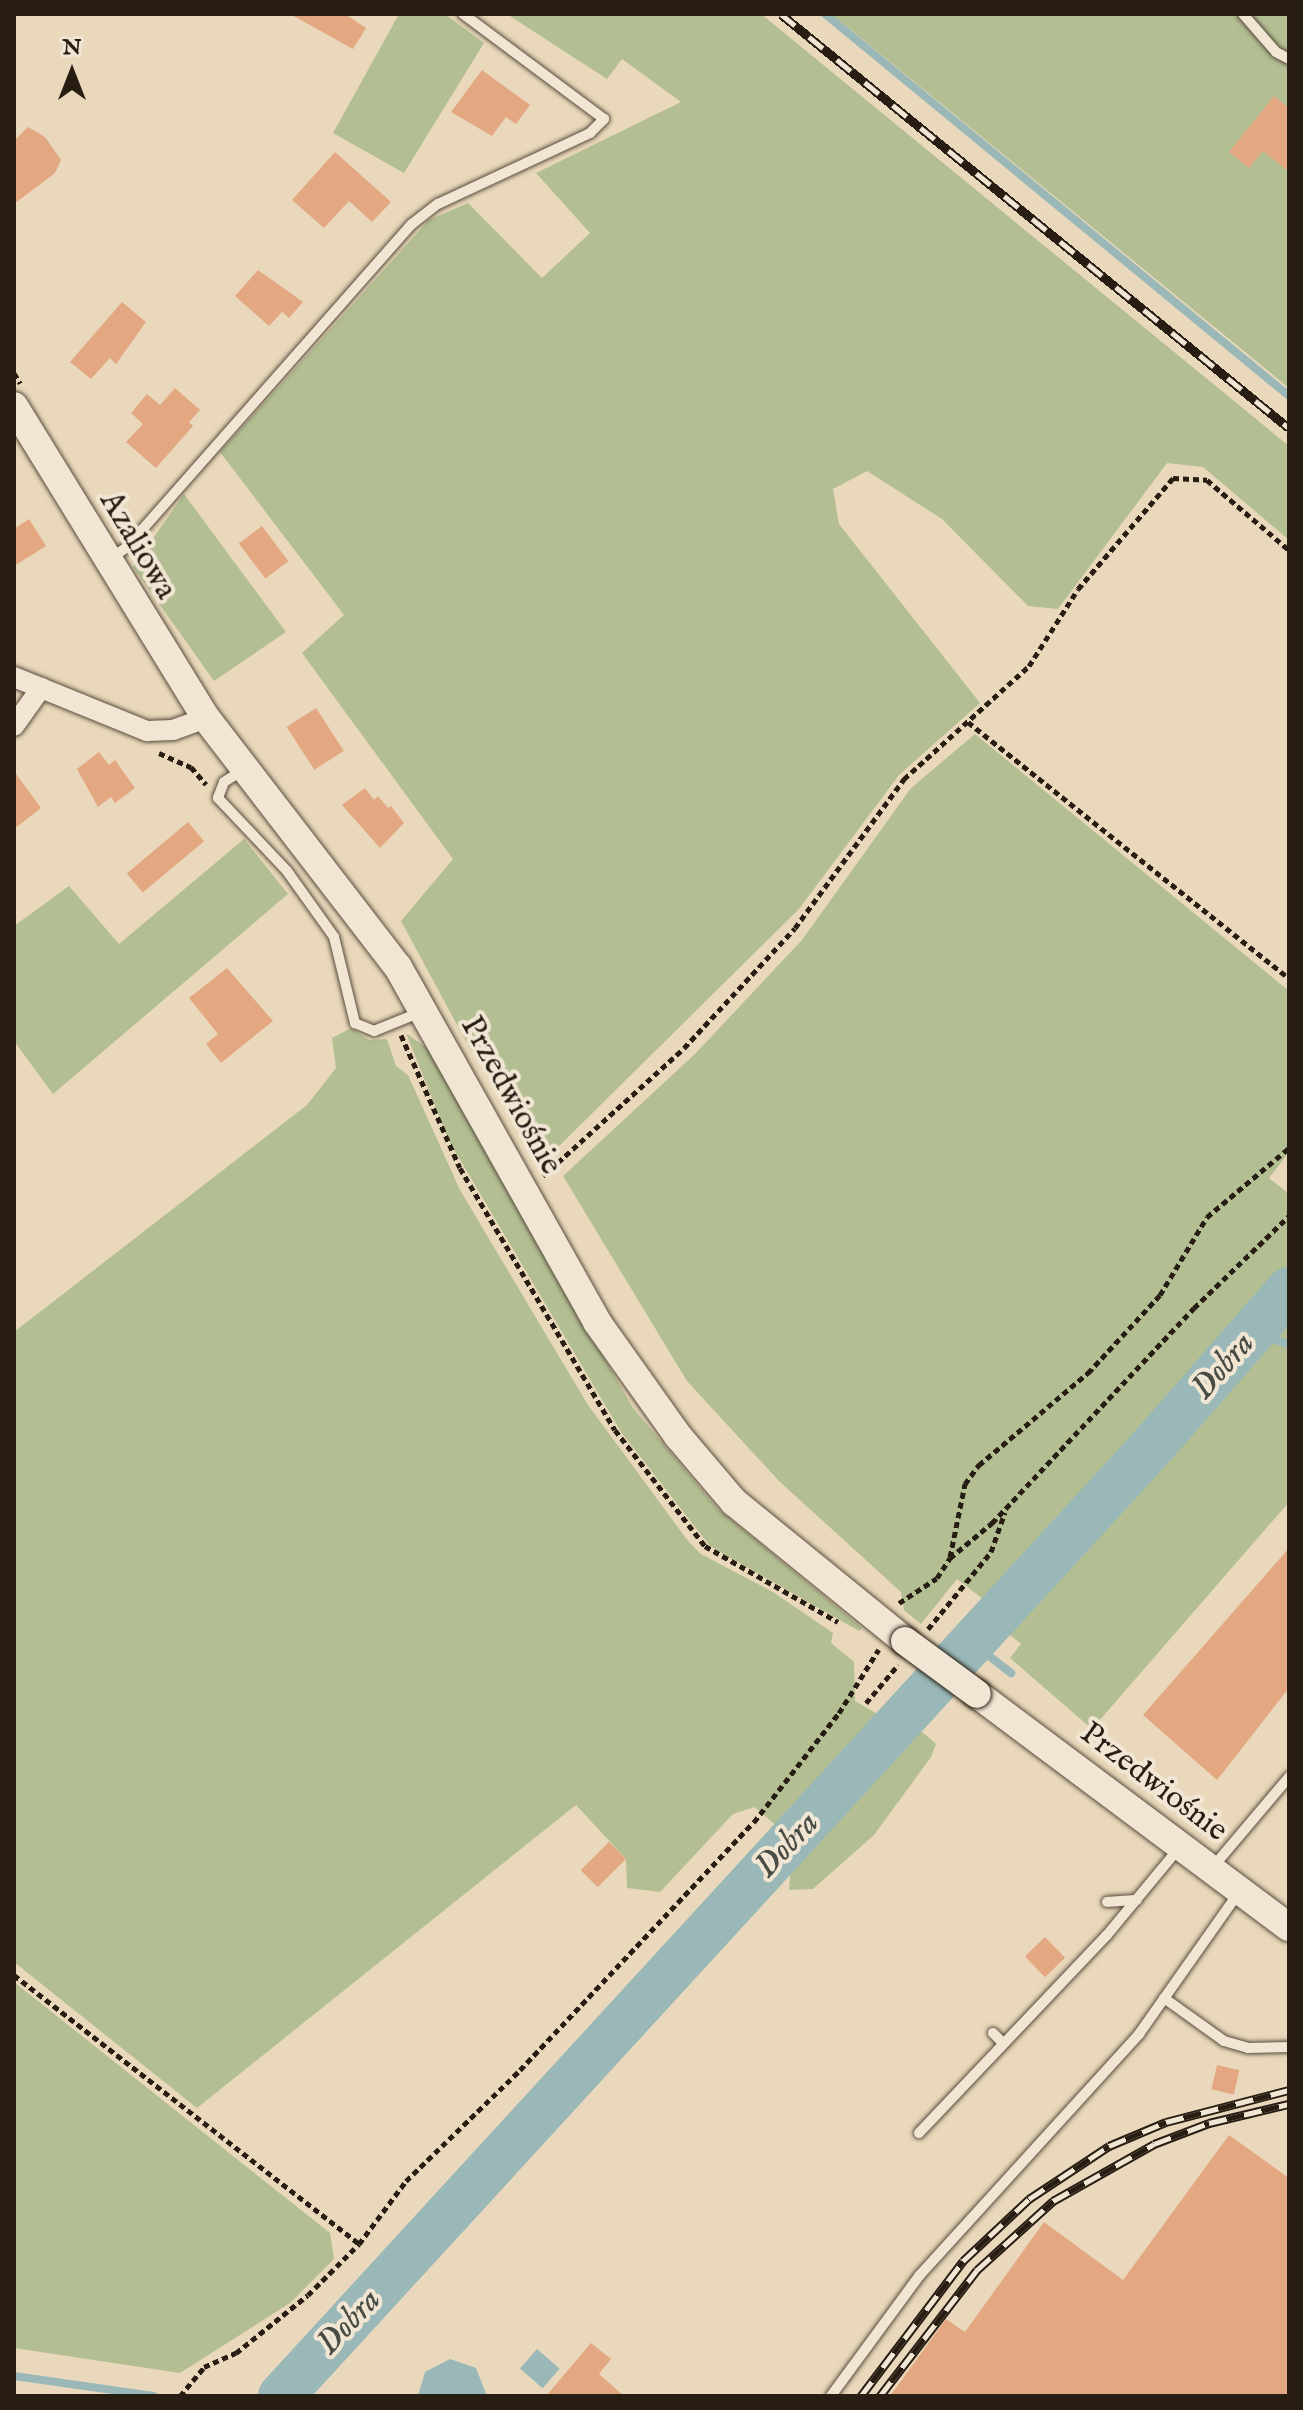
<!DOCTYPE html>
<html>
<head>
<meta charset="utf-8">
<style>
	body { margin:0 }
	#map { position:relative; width:1303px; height:2410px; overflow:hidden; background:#e9d8bb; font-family:"IM FELL English",serif }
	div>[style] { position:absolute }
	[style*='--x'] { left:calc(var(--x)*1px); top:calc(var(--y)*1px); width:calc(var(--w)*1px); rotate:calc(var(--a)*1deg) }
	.green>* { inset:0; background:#b3bf93 }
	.water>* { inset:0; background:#99b8b7; transform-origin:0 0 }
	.stream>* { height:8px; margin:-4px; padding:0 4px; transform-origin:4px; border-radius:4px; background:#99b8b7 }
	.river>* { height:46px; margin:-23px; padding:0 23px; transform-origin:23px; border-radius:23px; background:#99b8b7 }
	.building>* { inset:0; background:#e3a881; transform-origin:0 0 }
	.path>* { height:5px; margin-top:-2.5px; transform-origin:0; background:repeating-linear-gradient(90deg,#271d13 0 6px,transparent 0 10px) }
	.roads { filter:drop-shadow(0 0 2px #584c3d) drop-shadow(0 0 2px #584c3d) }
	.lane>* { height:10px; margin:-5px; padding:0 5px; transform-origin:5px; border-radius:5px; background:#f1e6d3 }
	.street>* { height:20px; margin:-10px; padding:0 10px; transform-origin:10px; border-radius:10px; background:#f1e6d3 }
	.secondary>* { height:28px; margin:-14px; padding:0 14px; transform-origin:14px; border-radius:14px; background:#f1e6d3 }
	.rail>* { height:9px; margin-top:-4.5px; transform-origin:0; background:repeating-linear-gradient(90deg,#f1e6d3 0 18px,#271d13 0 36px); box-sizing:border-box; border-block:2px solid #271d13 }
	.bridges { filter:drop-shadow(0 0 2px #271d13) drop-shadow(0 0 2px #271d13) }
	.secondary-bridge>* { height:28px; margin:-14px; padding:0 14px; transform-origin:14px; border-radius:14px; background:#f1e6d3 }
	span { translate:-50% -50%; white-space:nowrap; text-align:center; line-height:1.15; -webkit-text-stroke:8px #f1e6d3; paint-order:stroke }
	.street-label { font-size:32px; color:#271d13 }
	.water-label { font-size:34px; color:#494c44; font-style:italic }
	.frame { position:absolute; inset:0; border:16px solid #271d13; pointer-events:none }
	.north { position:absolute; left:32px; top:32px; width:80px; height:80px; -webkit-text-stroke:6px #f1e6d3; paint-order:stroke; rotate:0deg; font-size:22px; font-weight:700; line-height:32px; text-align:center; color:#271d13 }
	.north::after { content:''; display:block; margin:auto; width:28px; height:36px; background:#271d13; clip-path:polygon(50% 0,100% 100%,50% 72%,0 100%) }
</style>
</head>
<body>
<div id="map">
	<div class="green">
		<i style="clip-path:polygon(399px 14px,445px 14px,484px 43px,404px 173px,333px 133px)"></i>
		<i style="clip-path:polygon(507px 14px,761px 14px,1289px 446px,1289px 540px,1203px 467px,1167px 463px,1058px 609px,1028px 606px,942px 519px,867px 471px,833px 489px,839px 524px,980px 703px,899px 775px,799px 909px,552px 1153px,504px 1069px,470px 1049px,401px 921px,453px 859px,302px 653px,344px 615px,220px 452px,429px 220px,468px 203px,542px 278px,590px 233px,536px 173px,681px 102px,622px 59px,607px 79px)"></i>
		<i style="clip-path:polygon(831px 14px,1289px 14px,1289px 388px,845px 25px)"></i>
		<i style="clip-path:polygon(184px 494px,286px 632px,214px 681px,133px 567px)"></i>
		<i style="clip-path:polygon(975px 734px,1289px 991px,1289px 1152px,1269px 1178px,1289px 1194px,1289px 1265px,1276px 1280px,1289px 1302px,1289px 1502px,1092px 1729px,1010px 1658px,1021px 1644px,999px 1626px,1113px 1497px,1095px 1484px,987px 1602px,957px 1579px,921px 1624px,904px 1610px,901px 1592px,779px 1481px,687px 1381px,563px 1176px,695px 1054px,802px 940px,911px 788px)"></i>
		<i style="clip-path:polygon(244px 839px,288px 894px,53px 1094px,14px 1041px,14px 926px,69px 886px,119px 944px)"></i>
		<i style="clip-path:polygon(351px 1028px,369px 1040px,387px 1039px,396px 1066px,408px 1075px,460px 1190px,588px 1405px,688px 1541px,701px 1554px,773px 1592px,833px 1633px,831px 1643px,854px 1662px,855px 1701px,884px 1718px,780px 1829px,755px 1807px,733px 1814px,660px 1892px,627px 1888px,626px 1859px,576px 1805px,197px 2108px,14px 1962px,14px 1332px,307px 1105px,336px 1068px,332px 1038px)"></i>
		<i style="clip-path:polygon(406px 1033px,428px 1049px,633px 1408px,718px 1509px,862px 1628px,859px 1631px,710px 1546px,621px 1432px,449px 1141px)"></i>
		<i style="clip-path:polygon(920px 1730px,936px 1744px,931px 1757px,874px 1835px,813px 1889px,789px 1890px,791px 1863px)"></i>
		<i style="clip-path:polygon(14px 1982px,330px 2233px,334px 2259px,290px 2303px,180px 2373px,14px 2348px)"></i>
	</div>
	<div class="water">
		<i style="left:537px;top:2349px;width:30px;height:26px;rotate:41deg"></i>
		<i style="clip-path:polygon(450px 2359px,476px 2368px,487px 2396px,418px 2396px,425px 2372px)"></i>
	</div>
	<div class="stream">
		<i style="--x:825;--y:14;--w:601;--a:39.46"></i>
		<i style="--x:1252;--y:1333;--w:39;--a:17"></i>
		<i style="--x:971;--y:1642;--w:51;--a:37.8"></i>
		<i style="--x:14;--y:2376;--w:141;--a:8.1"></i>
	</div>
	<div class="river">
		<i style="--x:281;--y:2396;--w:1295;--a:-47.47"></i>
		<i style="--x:1156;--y:1442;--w:202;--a:-48.8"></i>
	</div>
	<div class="building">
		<i style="clip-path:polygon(290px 14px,345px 14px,366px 28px,353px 49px)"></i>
		<i style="clip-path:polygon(482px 70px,530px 105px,516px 124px,506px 117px,492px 136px,451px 112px)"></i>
		<i style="clip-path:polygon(1274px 96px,1289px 108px,1289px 172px,1263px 151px,1249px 168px,1229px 152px)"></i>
		<i style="clip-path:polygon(28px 127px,45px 137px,61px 160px,55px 173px,14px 204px,14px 141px)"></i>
		<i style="clip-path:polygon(335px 152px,391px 202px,372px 222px,349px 201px,324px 228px,292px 200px)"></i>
		<i style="clip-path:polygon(258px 270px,303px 302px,289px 318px,282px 312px,269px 326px,235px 296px)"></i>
		<i style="clip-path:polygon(122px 302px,146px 322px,116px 364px,110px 358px,91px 379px,70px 362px)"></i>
		<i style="clip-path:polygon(175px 388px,200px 410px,189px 422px,193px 426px,156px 468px,126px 442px,143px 424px,131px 413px,147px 394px,160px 405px)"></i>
		<i style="clip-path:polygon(29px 519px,46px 546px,14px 566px,14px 529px)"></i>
		<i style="left:262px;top:526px;width:44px;height:29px;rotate:53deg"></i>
		<i style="left:316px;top:708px;width:51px;height:35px;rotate:57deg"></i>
		<i style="clip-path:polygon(99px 752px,109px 765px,115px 760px,135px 788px,115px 803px,111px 797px,98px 807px,77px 769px)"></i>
		<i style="clip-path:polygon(14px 771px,41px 808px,14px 829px)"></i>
		<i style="clip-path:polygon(365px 788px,374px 800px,378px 796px,388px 808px,391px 806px,404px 823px,380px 848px,342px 805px)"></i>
		<i style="left:188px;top:822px;width:25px;height:80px;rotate:50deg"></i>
		<i style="clip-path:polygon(227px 968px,273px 1021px,221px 1063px,206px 1044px,218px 1034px,189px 998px)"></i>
		<i style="clip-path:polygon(1289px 1548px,1289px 1688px,1217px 1780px,1143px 1715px)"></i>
		<i style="left:609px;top:1842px;width:24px;height:40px;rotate:45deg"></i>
		<i style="left:1045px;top:1937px;width:29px;height:28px;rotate:46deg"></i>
		<i style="left:1217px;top:2065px;width:23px;height:25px;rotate:13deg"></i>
		<i style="clip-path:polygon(1229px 2135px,1289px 2178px,1289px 2396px,890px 2396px,946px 2319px,965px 2332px,1044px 2222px,1123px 2280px)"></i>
		<i style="clip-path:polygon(591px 2343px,611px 2359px,599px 2374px,624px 2396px,546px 2396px)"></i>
	</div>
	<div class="path">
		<i style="--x:14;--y:373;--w:12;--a:59"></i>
		<i style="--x:968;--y:722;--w:411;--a:38.6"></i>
		<i style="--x:159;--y:753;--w:35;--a:24"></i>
		<i style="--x:191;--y:767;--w:23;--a:49"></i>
		<i style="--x:401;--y:1035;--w:145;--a:66.1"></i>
		<i style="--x:460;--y:1168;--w:304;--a:59.4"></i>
		<i style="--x:615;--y:1430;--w:147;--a:52.2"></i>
		<i style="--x:705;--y:1546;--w:153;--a:29.7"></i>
		<i style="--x:543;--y:1176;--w:190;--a:-42.2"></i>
		<i style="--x:684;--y:1048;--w:163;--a:-47.2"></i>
		<i style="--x:795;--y:928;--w:185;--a:-53.8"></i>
		<i style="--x:904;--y:779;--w:169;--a:-42.1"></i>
		<i style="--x:1029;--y:666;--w:91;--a:-57.5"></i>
		<i style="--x:1078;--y:589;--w:146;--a:-49.4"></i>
		<i style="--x:1173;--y:478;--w:34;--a:3"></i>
		<i style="--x:1207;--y:480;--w:108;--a:40.5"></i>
		<i style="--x:950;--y:1557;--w:75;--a:-78.4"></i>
		<i style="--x:965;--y:1484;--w:24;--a:-54"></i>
		<i style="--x:979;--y:1465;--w:143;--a:-40.2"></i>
		<i style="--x:1088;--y:1373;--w:106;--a:-47.3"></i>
		<i style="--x:1160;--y:1295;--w:91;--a:-58.9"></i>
		<i style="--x:1207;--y:1217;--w:107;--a:-40.1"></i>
		<i style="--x:899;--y:1603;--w:45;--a:-33.3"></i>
		<i style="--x:937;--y:1578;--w:24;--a:-57"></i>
		<i style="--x:950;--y:1558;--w:55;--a:-39.8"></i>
		<i style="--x:992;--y:1523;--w:295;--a:-46.8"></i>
		<i style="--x:1194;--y:1308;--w:132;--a:-44.1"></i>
		<i style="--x:928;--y:1629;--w:99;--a:-50.7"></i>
		<i style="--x:991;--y:1552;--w:42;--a:-70.7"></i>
		<i style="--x:866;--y:1703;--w:50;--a:-49.9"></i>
		<i style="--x:14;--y:1975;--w:437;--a:37.9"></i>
		<i style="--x:180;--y:2396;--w:38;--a:-50"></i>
		<i style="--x:204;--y:2367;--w:35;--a:-24"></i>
		<i style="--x:236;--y:2353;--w:92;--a:-38.9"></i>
		<i style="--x:308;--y:2295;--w:72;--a:-45"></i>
		<i style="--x:359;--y:2244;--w:79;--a:-53.3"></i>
		<i style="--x:406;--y:2181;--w:159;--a:-44.2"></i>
		<i style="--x:520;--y:2070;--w:341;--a:-46.7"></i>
		<i style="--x:754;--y:1822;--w:138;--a:-52.1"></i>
		<i style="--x:839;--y:1713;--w:75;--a:-58"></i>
	</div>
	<div class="roads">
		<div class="lane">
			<i style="--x:1243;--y:14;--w:50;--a:49"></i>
			<i style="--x:1276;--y:52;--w:15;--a:28"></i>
			<i style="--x:111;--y:558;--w:18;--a:-34"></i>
			<i style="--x:126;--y:548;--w:432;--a:-48.6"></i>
			<i style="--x:412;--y:224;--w:33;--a:-38"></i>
			<i style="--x:438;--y:204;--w:168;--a:-25"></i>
			<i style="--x:590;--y:133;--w:20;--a:-45"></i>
			<i style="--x:604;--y:119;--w:176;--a:-143.3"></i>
			<i style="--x:243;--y:770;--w:22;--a:148"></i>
			<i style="--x:224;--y:782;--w:17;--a:111"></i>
			<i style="--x:218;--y:798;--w:100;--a:46.6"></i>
			<i style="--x:287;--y:871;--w:81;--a:54.5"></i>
			<i style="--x:334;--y:937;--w:89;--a:76.3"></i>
			<i style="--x:355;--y:1023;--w:21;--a:23"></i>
			<i style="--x:374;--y:1031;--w:51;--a:-22"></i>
			<i style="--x:1213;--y:1867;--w:118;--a:-49.8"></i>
			<i style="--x:1107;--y:1902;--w:30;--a:-4"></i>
			<i style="--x:1164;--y:1998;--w:74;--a:35.6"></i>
			<i style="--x:1224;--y:2041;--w:25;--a:16"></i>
			<i style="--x:1248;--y:2048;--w:41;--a:-1.4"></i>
			<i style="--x:993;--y:2033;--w:14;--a:45"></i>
			<i style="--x:919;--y:2133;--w:273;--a:-46.5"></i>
			<i style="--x:1107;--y:1935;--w:113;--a:-50.4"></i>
			<i style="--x:831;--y:2396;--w:150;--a:-53.7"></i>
			<i style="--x:920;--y:2275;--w:326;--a:-47.7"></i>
			<i style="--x:1139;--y:2034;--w:174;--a:-54.8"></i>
		</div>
		<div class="street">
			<i style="--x:14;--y:677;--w:144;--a:22.1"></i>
			<i style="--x:147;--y:731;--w:26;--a:-2"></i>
			<i style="--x:173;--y:730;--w:35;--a:-20"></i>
			<i style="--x:14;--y:726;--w:47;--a:-54.6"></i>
		</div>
		<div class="secondary">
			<i style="--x:14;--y:406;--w:366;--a:58.4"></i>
			<i style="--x:206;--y:718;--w:314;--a:52.4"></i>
			<i style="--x:398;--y:967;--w:407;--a:60.7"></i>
			<i style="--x:597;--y:1322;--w:140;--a:54.6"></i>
			<i style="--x:678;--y:1436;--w:87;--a:49.7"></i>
			<i style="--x:734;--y:1502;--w:220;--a:39.1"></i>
			<i style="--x:977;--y:1694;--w:389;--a:36.8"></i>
		</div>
	</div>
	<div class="rail">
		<i style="--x:781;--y:14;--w:655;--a:39.18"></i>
		<i style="--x:861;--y:2396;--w:169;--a:-52.9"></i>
		<i style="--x:963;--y:2261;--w:91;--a:-43.2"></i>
		<i style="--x:1029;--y:2199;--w:96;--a:-33.5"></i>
		<i style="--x:1109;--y:2146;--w:62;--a:-22.8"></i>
		<i style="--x:1166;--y:2122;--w:127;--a:-14.6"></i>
		<i style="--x:880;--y:2396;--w:159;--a:-52.4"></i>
		<i style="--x:977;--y:2270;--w:103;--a:-42.2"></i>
		<i style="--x:1053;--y:2201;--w:116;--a:-29.4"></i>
		<i style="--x:1154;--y:2144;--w:59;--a:-20.9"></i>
		<i style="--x:1209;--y:2123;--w:82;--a:-13.4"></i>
	</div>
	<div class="bridges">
		<div class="secondary-bridge">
			<i style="--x:905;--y:1641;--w:89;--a:36.4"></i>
		</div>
	</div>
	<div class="street-label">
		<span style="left:137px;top:546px;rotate:59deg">Azaliowa</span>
		<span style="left:510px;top:1096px;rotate:61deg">Przedwiośnie</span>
		<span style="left:1153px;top:1783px;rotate:37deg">Przedwiośnie</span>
	</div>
	<div class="water-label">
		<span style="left:1223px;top:1366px;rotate:-49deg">Dobra</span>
		<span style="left:787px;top:1845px;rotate:-47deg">Dobra</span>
		<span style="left:349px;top:2322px;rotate:-47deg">Dobra</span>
	</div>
	<div class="frame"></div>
	<div class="north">N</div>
</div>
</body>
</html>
